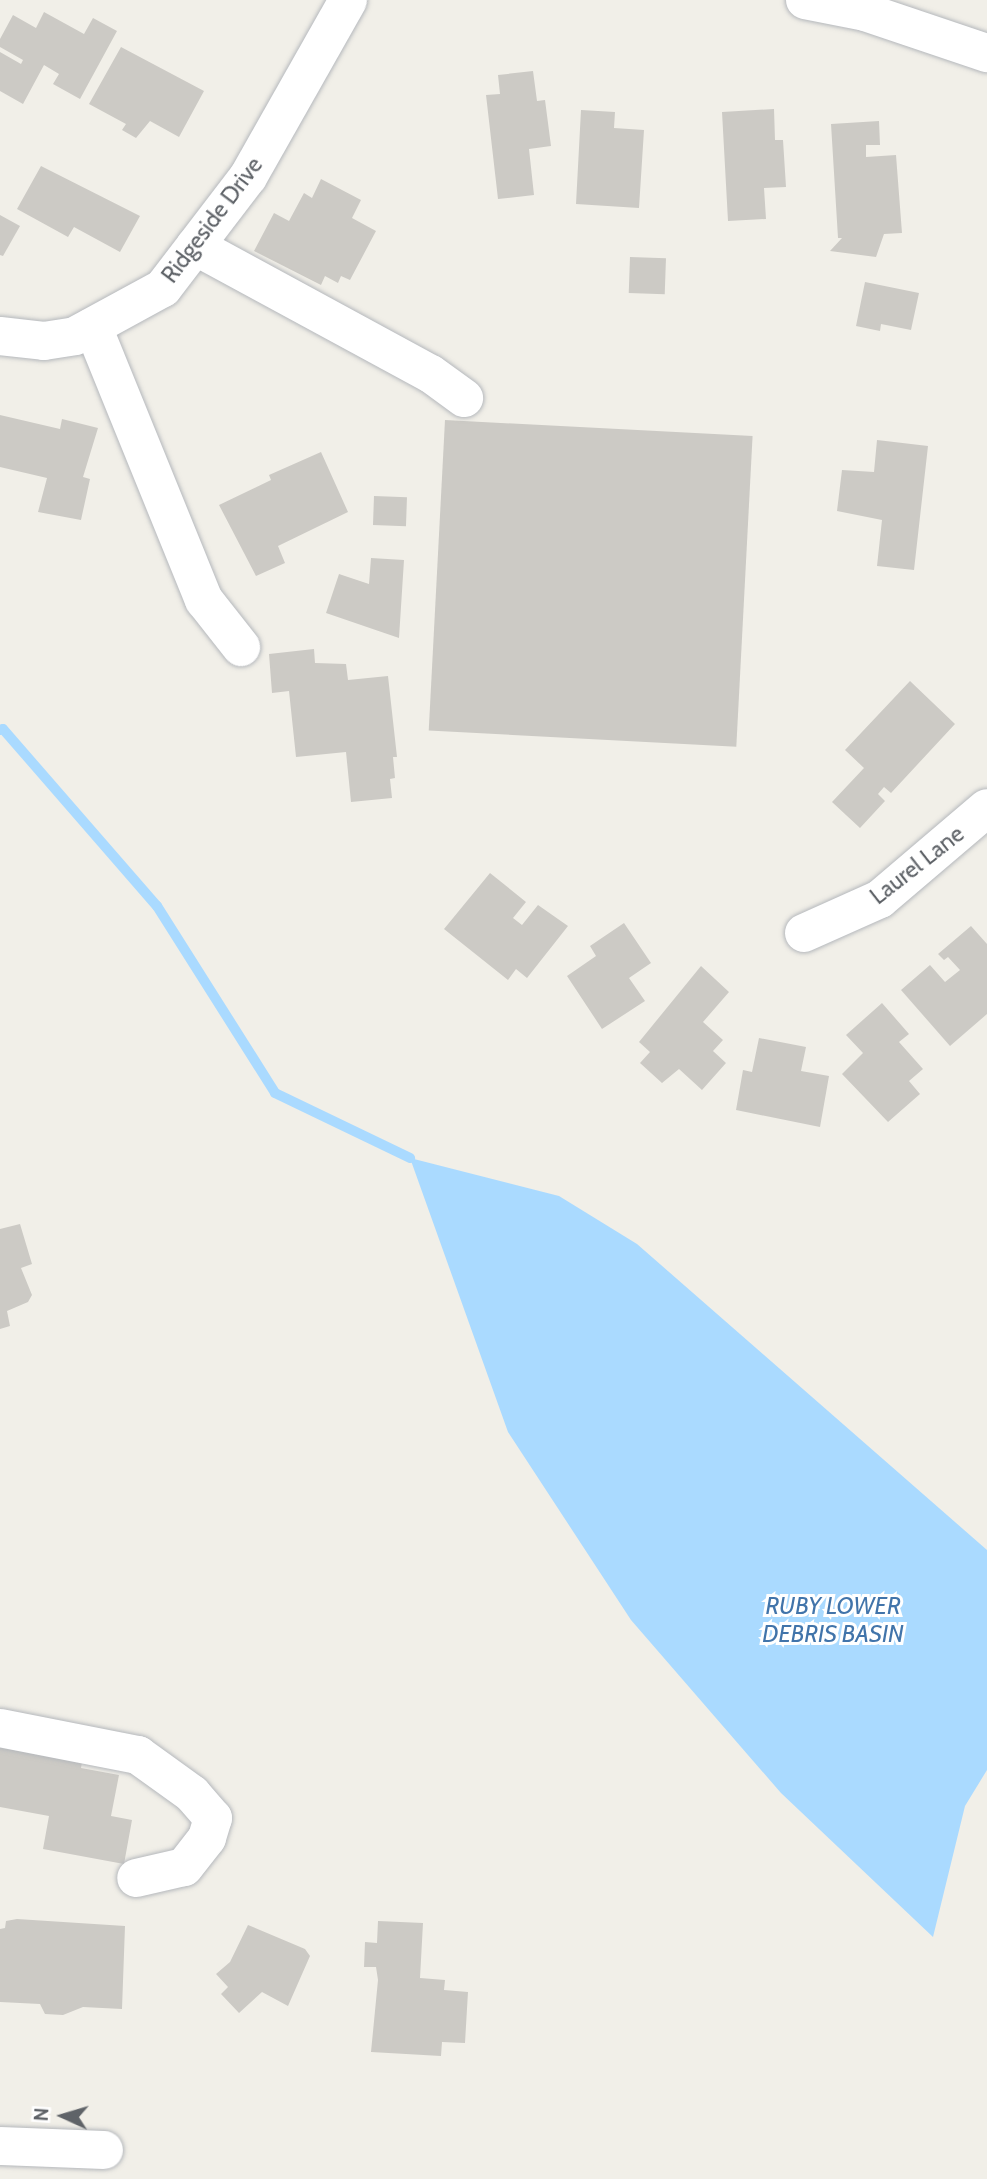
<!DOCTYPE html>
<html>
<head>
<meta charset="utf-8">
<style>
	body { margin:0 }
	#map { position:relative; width:987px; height:2179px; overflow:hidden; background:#f1efe8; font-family:Cabin,sans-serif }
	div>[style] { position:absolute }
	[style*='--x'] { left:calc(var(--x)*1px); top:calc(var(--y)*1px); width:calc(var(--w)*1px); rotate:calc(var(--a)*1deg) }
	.water>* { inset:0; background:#aadaff }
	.stream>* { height:10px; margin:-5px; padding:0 5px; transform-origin:5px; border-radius:5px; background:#aadaff }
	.building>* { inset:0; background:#cccac5; transform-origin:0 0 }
	.roads { filter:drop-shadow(0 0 2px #b5b8bc) drop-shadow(0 0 2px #b5b8bc) }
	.minor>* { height:38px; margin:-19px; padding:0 19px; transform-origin:19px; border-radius:19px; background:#fff }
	span { translate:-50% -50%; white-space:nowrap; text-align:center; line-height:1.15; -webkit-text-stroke:6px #fff; paint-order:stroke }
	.street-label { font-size:23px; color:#5f6368 }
	.water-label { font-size:24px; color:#4174aa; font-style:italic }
	.north { position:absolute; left:28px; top:2081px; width:70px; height:70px; -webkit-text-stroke:5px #fff; paint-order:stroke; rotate:274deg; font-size:19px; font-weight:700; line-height:28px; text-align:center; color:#5f6368 }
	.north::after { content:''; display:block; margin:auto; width:24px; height:32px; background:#5f6368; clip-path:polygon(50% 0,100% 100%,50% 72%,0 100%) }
</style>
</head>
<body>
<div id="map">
	<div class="water">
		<i style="clip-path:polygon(410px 1158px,559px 1196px,637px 1244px,987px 1550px,987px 1770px,965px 1806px,933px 1937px,781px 1793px,631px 1620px,508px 1432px)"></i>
	</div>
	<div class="stream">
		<i style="--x:0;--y:730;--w:3;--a:-18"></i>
		<i style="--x:3;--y:729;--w:235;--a:49"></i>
		<i style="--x:157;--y:906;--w:221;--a:57.7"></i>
		<i style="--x:275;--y:1093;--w:150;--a:25.7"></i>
	</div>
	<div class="building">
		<i style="clip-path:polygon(44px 12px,84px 34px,93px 18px,117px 31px,80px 99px,53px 84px,59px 74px,44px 65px,23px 104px,0 91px,0 52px,21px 64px,23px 60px,0 47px,0 39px,13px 15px,36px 28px)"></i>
		<i style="clip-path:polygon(121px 47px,204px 91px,179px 137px,150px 121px,136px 138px,122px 130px,126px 124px,89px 104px)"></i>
		<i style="clip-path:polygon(533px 71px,537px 101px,545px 100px,551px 146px,529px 149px,534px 195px,498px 199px,486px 95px,500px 94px,498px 75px)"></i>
		<i style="clip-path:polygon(774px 109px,775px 140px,783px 140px,786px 187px,764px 188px,766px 219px,728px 221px,722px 112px)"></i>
		<i style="clip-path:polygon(581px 110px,615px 112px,614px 128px,644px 130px,639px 208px,576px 204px)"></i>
		<i style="clip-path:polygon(879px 121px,880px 145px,866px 145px,866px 157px,896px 155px,902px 233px,884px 234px,876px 257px,830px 251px,842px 238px,838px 238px,831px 124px)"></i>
		<i style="clip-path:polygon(41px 166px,140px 216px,120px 252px,74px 227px,68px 237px,17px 209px)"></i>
		<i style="clip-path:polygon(321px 179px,361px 200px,352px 218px,376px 231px,350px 280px,341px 276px,338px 283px,325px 276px,321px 285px,254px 251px,274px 213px,289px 221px,304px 193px,312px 198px)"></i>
		<i style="clip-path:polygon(0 215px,20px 226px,3px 256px,0 255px)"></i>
		<i style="left:630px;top:257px;width:36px;height:36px;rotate:2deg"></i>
		<i style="clip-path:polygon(865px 282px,919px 293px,911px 330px,881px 324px,880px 331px,856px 326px)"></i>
		<i style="clip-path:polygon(0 415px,60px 429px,62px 419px,98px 428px,83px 477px,90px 479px,81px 520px,38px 512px,47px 478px,0 467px)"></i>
		<i style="left:445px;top:420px;width:308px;height:311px;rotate:3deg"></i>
		<i style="clip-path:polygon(877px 440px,928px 446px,914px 570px,877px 566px,882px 520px,837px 511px,842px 470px,874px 472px)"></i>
		<i style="clip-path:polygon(321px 452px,348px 512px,278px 546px,285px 563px,256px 576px,219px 505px,271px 480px,269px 475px)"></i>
		<i style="left:374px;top:496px;width:33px;height:29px;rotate:2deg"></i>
		<i style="clip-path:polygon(371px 558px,404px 560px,399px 638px,326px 613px,339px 574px,369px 584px)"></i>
		<i style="clip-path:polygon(314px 649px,315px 663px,346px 664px,348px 680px,388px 676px,397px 757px,393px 757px,395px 778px,390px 779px,392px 798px,351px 802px,346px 752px,296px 757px,289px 691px,272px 693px,269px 654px)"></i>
		<i style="clip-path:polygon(910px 681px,955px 724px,891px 793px,884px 787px,878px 794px,885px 801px,860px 828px,832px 802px,864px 768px,845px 750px)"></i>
		<i style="clip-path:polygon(490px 873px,526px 902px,513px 918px,522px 925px,538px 905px,568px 926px,527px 978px,516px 969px,508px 980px,444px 929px)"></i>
		<i style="clip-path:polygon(624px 923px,651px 963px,629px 978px,645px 1001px,602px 1029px,567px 976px,596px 956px,590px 946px)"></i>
		<i style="clip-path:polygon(971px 926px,987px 944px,987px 1014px,950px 1046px,901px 990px,930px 965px,945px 982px,960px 970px,948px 957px,944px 960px,938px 954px)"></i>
		<i style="clip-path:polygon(701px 966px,729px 992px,703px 1022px,723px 1040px,713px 1051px,726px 1063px,702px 1090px,679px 1069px,662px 1083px,640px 1063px,650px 1052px,639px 1042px)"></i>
		<i style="clip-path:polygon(882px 1003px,909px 1034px,899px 1042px,923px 1069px,909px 1081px,920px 1094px,888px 1122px,842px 1074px,863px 1053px,846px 1035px)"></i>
		<i style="clip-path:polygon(759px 1038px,806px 1047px,801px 1071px,829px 1076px,820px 1127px,736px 1110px,743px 1070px,752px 1072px)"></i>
		<i style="clip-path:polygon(20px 1224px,32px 1264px,21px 1268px,32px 1295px,28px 1302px,7px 1311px,10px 1326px,0 1329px,0 1229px)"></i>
		<i style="clip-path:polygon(0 1744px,82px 1762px,81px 1768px,119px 1775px,111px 1816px,132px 1820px,124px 1864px,43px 1849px,49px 1816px,0 1807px)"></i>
		<i style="clip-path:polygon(17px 1919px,125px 1926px,122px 2009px,83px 2007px,63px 2015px,45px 2014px,40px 2004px,0 2002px,0 1929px,5px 1928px,6px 1921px)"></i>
		<i style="clip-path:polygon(378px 1921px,423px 1923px,420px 1978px,445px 1980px,444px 1990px,468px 1992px,465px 2043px,442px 2042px,441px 2056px,371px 2052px,378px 1980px,376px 1967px,364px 1967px,365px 1942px,377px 1943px)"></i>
		<i style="clip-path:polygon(248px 1925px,305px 1949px,310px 1956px,288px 2006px,262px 1992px,239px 2013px,221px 1994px,228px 1987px,216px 1974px,230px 1962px)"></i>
	</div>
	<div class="roads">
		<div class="minor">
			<i style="--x:805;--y:0;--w:61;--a:11.3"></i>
			<i style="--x:865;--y:12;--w:129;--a:18.6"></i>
			<i style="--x:195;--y:246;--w:268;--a:28.5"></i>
			<i style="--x:431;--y:374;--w:41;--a:36"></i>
			<i style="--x:93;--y:327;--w:295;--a:67.9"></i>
			<i style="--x:204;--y:600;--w:60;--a:51.8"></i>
			<i style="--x:0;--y:336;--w:44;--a:6.5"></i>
			<i style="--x:44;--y:341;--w:31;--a:-9"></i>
			<i style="--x:75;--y:336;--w:100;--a:-28.6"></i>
			<i style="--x:163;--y:288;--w:140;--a:-52.6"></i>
			<i style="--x:248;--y:177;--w:203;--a:-60.5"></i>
			<i style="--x:804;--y:933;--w:83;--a:-24.1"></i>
			<i style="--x:880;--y:899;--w:140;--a:-40.4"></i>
			<i style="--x:0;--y:1728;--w:141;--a:11.1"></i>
			<i style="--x:138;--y:1755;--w:67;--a:35.8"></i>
			<i style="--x:192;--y:1794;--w:32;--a:49"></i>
			<i style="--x:213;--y:1818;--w:21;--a:107"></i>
			<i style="--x:207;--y:1838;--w:37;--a:128"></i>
			<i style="--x:184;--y:1867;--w:49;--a:167.1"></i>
			<i style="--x:0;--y:2146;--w:104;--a:2.2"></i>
		</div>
	</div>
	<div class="street-label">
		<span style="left:212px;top:220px;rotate:-53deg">Ridgeside Drive</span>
		<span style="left:917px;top:865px;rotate:-38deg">Laurel Lane</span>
	</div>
	<div class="water-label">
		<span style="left:833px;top:1620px">RUBY LOWER<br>DEBRIS BASIN</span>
	</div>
	<div class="north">N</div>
</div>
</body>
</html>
